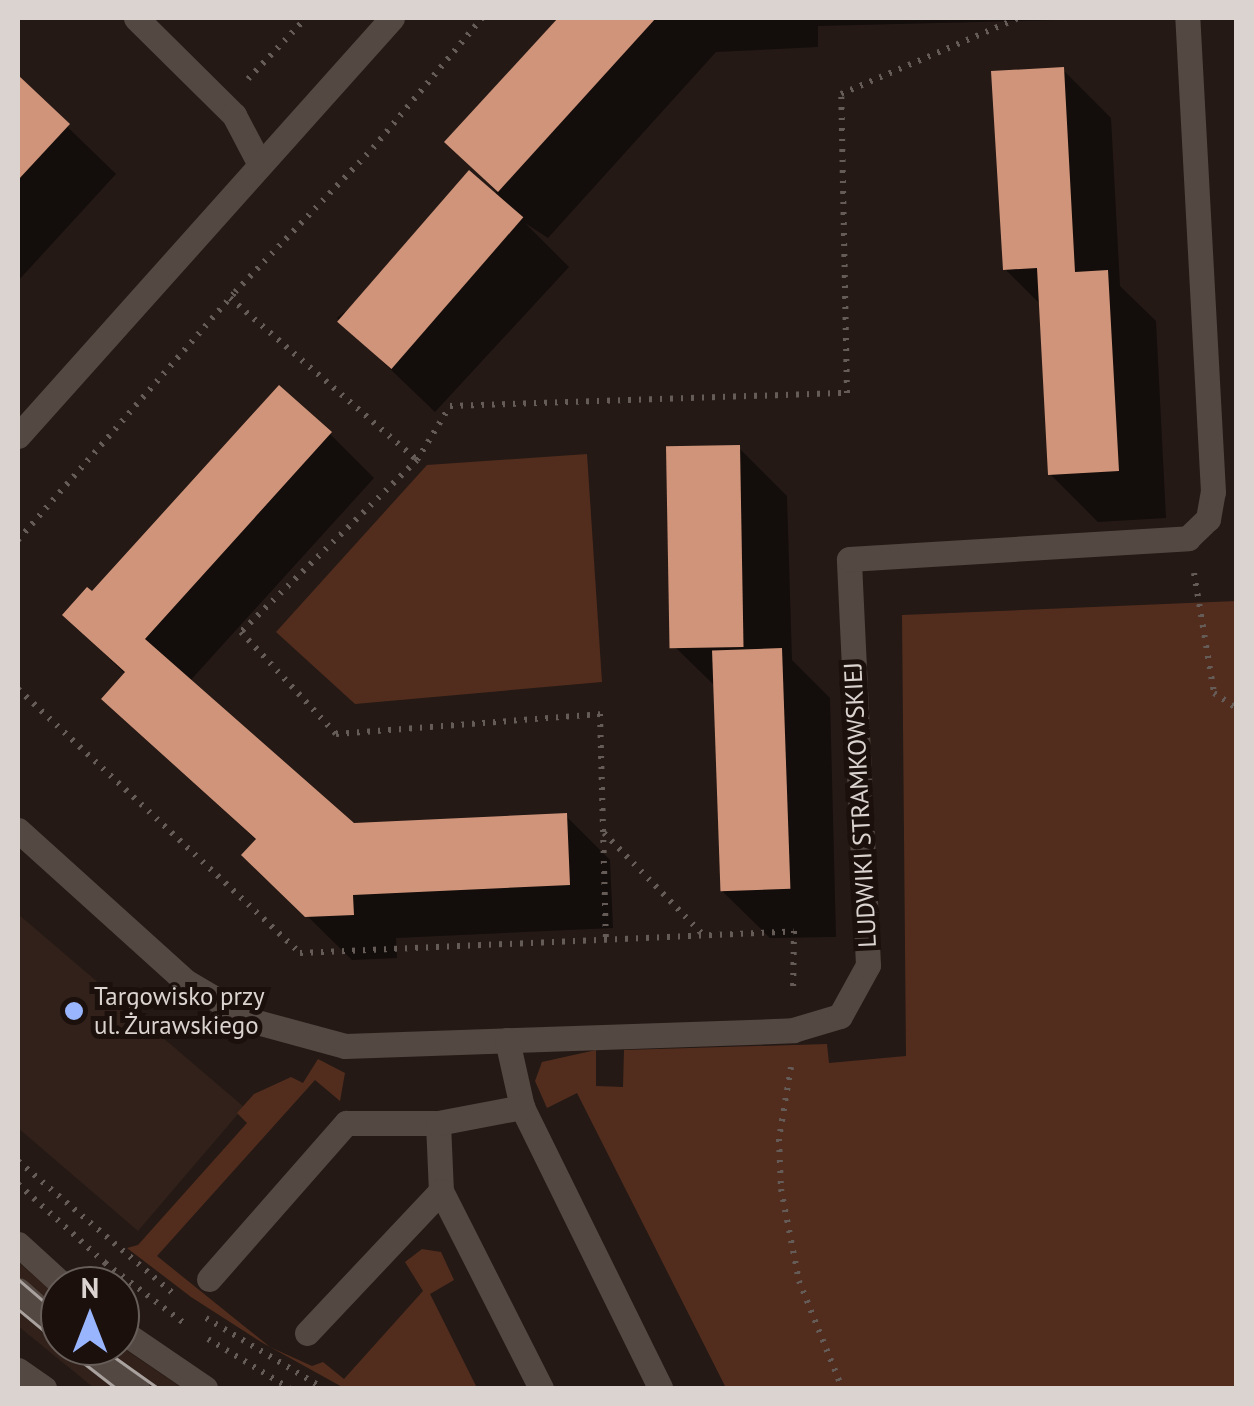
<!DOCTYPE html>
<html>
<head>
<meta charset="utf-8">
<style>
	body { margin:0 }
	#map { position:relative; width:1254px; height:1406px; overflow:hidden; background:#241915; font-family:"PT Sans",sans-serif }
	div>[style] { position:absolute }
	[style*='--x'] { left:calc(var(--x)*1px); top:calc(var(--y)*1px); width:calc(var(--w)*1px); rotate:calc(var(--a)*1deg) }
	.built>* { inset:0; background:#31211a }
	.green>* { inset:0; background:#522d1d }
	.shadow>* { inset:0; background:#0007 }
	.building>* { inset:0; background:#d0947a; transform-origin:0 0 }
	.path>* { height:6px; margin-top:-3px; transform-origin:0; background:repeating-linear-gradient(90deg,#655c58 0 2.5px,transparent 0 10.5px) }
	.minor>* { height:25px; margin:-12.5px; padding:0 12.5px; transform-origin:12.5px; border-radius:12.5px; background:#544842 }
	.tram>* { height:2.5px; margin:-1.25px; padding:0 1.25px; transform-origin:1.25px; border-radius:1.25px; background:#a9a19d }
	.dots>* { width:28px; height:28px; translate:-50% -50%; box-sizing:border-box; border:5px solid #1b100c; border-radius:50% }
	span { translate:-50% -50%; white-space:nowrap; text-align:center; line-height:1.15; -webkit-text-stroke:10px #1b100c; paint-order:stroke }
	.street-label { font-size:25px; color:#dad3cf }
	.poi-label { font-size:25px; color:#dad3cf }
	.left { translate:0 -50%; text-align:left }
	.frame { position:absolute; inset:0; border:20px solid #dad3cf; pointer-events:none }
	.north { position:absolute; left:40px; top:1266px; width:100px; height:100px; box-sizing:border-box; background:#1b100c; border:2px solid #675e5a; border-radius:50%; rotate:0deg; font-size:28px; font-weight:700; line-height:40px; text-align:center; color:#dad3cf }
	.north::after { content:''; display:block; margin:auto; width:35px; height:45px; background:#98b5fd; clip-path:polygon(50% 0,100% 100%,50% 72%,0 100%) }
</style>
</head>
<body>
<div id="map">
	<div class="built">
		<i style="clip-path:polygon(18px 914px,244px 1107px,138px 1231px,18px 1128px)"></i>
		<i style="clip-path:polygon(18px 1262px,60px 1298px,60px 1346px,120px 1346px,182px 1388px,94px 1388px,18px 1326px)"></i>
	</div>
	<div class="green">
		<i style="clip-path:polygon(587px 454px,602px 682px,355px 704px,276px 632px,427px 465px)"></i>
		<i style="clip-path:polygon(1236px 601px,1236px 1388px,726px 1388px,577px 1093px,547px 1108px,535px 1081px,542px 1062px,596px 1050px,596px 1086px,623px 1087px,624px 1050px,827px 1044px,829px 1063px,906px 1056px,902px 615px)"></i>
		<i style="clip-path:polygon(318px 1059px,345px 1073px,340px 1101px,315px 1080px,157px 1256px,270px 1347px,312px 1366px,323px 1362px,344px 1379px,423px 1291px,405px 1262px,422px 1249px,441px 1252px,454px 1280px,430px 1294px,477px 1388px,344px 1388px,261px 1342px,191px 1297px,127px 1248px,138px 1245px,247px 1123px,237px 1113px,254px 1094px,291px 1077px,303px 1083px)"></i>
	</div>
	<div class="shadow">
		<i style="clip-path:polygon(561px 18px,1059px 18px,1059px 20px,818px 26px,818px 47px,716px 52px,548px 238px,525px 223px,569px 267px,435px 412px,337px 318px,497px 192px,447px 142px)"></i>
		<i style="clip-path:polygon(1063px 70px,1111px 118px,1120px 286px,1156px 321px,1166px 518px,1098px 522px,1050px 474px,1042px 306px,1005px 269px)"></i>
		<i style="clip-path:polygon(18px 79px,116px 174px,18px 281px)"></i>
		<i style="clip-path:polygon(330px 434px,374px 478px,189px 682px,353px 825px,566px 816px,610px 860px,613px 928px,396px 938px,397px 958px,352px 960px,245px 855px,257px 841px,105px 699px,126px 675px,65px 615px)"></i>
		<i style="clip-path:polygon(739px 448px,787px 496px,792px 660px,830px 698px,836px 937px,770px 938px,721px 890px,716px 687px,676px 648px)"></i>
	</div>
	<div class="building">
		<i style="clip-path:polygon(558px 18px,656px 18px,498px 192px,444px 142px)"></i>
		<i style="clip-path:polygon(1064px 67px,1075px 272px,1108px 270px,1119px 471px,1048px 475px,1037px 268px,1003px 270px,991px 71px)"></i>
		<i style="clip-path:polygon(18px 75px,70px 124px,18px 180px)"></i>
		<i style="left:469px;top:170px;width:72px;height:201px;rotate:41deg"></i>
		<i style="clip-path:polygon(279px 385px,332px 432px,145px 639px,354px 823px,567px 813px,570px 885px,353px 895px,354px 915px,305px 917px,241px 855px,256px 839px,101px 699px,125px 672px,62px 615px,87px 587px,92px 591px)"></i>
		<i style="left:740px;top:445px;width:202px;height:74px;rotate:89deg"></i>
		<i style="left:782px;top:648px;width:241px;height:70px;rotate:88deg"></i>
	</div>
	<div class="path">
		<i style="--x:248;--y:79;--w:84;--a:-46.4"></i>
		<i style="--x:230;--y:298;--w:247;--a:40.9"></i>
		<i style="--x:417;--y:460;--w:63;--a:-58.6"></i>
		<i style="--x:450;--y:406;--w:397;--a:-1.9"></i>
		<i style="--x:847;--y:393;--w:299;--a:-91.1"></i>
		<i style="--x:841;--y:94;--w:193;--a:-23.2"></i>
		<i style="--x:417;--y:460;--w:246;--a:135.7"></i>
		<i style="--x:241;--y:632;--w:139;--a:47"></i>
		<i style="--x:336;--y:734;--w:265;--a:-4.3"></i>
		<i style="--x:600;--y:714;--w:230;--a:88.5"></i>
		<i style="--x:18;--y:540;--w:330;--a:-48.8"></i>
		<i style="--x:235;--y:292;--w:199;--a:-46.2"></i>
		<i style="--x:373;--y:148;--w:170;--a:-50"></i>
		<i style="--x:1194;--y:573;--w:122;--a:80.5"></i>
		<i style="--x:1214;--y:693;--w:27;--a:34"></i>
		<i style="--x:18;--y:689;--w:386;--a:43.1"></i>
		<i style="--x:300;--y:953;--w:494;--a:-2.5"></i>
		<i style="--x:794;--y:931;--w:63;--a:90.9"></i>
		<i style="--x:604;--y:833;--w:145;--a:45.8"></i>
		<i style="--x:791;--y:1067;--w:73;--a:99.5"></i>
		<i style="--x:779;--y:1139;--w:50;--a:87.7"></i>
		<i style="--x:781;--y:1189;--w:94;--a:78.9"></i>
		<i style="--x:799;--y:1281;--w:115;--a:68.1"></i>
		<i style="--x:18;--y:1161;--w:208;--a:40.5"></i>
		<i style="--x:18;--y:1184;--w:118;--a:42.2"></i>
		<i style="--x:105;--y:1263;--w:101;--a:37.3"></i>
		<i style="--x:206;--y:1318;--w:136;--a:30.9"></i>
		<i style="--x:208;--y:1339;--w:95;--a:31.2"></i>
	</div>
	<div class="minor">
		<i style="--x:136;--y:18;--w:138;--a:44.7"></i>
		<i style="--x:234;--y:115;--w:52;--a:62.4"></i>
		<i style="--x:18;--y:436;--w:561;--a:-48.18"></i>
		<i style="--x:18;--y:830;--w:225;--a:42.1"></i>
		<i style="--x:185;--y:981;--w:79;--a:30.5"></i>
		<i style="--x:253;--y:1021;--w:95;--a:15.2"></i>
		<i style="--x:345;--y:1046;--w:448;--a:-2"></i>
		<i style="--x:793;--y:1030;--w:49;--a:-16.6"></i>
		<i style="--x:840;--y:1016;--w:58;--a:-61.2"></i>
		<i style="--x:868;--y:965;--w:406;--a:-92.7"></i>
		<i style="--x:849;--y:559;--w:340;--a:-3.5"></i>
		<i style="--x:1188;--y:538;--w:28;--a:-44"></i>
		<i style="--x:1208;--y:519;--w:27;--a:-80"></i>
		<i style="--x:1213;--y:492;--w:475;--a:-93.1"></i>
		<i style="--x:507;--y:1040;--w:69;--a:77.4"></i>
		<i style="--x:522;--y:1107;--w:313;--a:63.8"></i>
		<i style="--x:438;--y:1123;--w:68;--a:87.5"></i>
		<i style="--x:441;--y:1191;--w:221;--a:63.1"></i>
		<i style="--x:18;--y:1244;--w:62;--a:42.4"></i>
		<i style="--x:209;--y:1279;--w:208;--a:-48.7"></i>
		<i style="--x:346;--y:1123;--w:92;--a:0"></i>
		<i style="--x:438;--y:1123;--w:86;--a:-10.8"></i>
		<i style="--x:18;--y:1290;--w:56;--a:41.4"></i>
		<i style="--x:120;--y:1330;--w:103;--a:34.3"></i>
		<i style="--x:307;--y:1333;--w:195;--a:-46.7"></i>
		<i style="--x:81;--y:1346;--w:70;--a:36.9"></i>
		<i style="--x:18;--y:1370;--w:32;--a:35"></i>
	</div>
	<div class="tram">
		<i style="--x:18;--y:1279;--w:55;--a:40.6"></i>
		<i style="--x:18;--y:1309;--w:55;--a:39.8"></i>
		<i style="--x:62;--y:1346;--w:68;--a:37.9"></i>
		<i style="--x:99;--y:1346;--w:72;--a:35.4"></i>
	</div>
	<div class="dots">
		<i style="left:74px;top:1011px;background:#98b5fd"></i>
	</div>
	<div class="street-label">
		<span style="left:860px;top:805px;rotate:-93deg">LUDWIKI STRAMKOWSKIEJ</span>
	</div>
	<div class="poi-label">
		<span class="left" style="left:94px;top:1011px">Targowisko przy<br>ul. Żurawskiego</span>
	</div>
	<div class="frame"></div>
	<div class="north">N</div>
</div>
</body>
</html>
